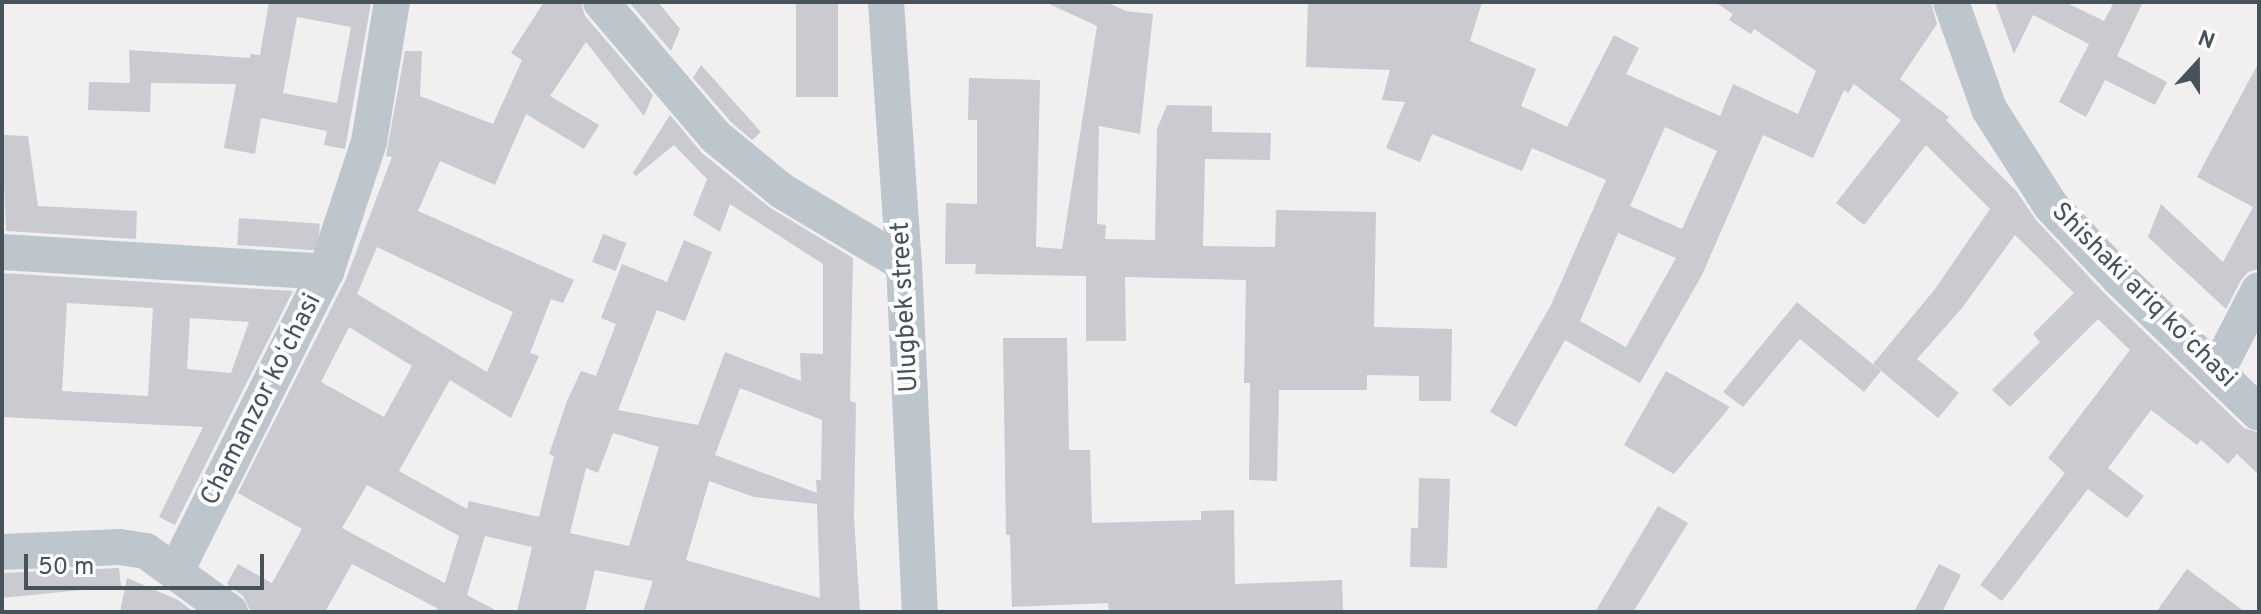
<!DOCTYPE html>
<html>
<head>
<meta charset="utf-8">
<style>
	body { margin:0 }
	#map { position:relative; width:2261px; height:614px; overflow:hidden; background:#f1efef; font-family:Overpass,sans-serif }
	div>[style] { position:absolute }
	[style*='--x'] { left:calc(var(--x)*1px); top:calc(var(--y)*1px); width:calc(var(--w)*1px); rotate:calc(var(--a)*1deg) }
	.building>* { inset:0; background:#c9cbd1; transform-origin:0 0 }
	.minor>* { height:36px; margin:-18px; padding:0 18px; transform-origin:18px; border-radius:18px; background:#bec6cd }
	span { translate:-50% -50%; white-space:nowrap; text-align:center; line-height:1.15; -webkit-text-stroke:8px #fff; paint-order:stroke }
	.street-label { font-size:26px; color:#48525b }
	.frame { position:absolute; inset:0; border:4px solid #48525b; pointer-events:none }
	.north { position:absolute; left:2157px; top:24px; width:80px; height:80px; -webkit-text-stroke:6px #fff; paint-order:stroke; rotate:21deg; font-size:22px; font-weight:700; line-height:32px; text-align:center; color:#48525b }
	.north::after { content:''; display:block; margin:auto; width:28px; height:36px; background:#48525b; clip-path:polygon(50% 0,100% 100%,50% 72%,0 100%) }
	.scale { position:absolute; left:24px; top:554px; width:240px; height:36px; box-sizing:border-box; border:4px solid #48525b; border-top:0; padding-left:10px; font-size:24px; line-height:28px; white-space:nowrap; color:#48525b; -webkit-text-stroke:6px #fff; paint-order:stroke }
</style>
</head>
<body>
<div id="map">
	<div class="building">
		<i style="clip-path:polygon(evenodd,269px 2px,371px 3px,345px 149px,324px 145px,327px 131px,261px 118px,255px 154px,224px 148px,236px 84px,151px 83px,150px 112px,88px 110px,89px 82px,130px 83px,129px 50px,250px 58px,250px 54px,260px 55px,269px 2px,297px 17px,351px 27px,337px 103px,283px 93px,297px 17px)"></i>
		<i style="clip-path:polygon(evenodd,544px 2px,581px 2px,585px 16px,653px 95px,644px 116px,586px 42px,550px 96px,599px 125px,584px 149px,526px 114px,495px 185px,440px 161px,418px 211px,574px 280px,563px 303px,551px 299px,530px 353px,539px 356px,511px 418px,450px 380px,399px 471px,467px 509px,469px 501px,539px 517px,554px 456px,549px 454px,567px 401px,581px 371px,596px 376px,616px 324px,601px 318px,622px 264px,667px 282px,684px 240px,712px 252px,685px 321px,657px 310px,618px 410px,698px 425px,725px 352px,801px 381px,800px 353px,823px 354px,823px 264px,730px 204px,720px 232px,693px 215px,707px 179px,674px 145px,636px 176px,633px 173px,670px 115px,702px 153px,769px 207px,853px 258px,850px 401px,856px 403px,854px 517px,860px 612px,643px 612px,653px 581px,595px 570px,585px 612px,517px 612px,532px 547px,485px 536px,467px 595px,499px 612px,436px 612px,437px 608px,352px 564px,325px 612px,251px 612px,243px 596px,227px 584px,238px 564px,272px 583px,302px 529px,238px 493px,346px 279px,392px 157px,386px 156px,405px 51px,422px 51px,420px 96px,493px 124px,522px 60px,511px 53px,544px 2px,377px 247px,513px 312px,487px 372px,357px 294px,377px 247px,544px 2px,349px 327px,412px 366px,384px 417px,321px 382px,349px 327px,544px 2px,740px 388px,822px 420px,821px 480px,816px 480px,817px 493px,715px 455px,740px 388px,544px 2px,613px 433px,659px 447px,629px 546px,570px 533px,586px 468px,598px 473px,613px 433px,544px 2px,709px 481px,754px 497px,817px 504px,820px 598px,686px 560px,709px 481px,544px 2px,367px 485px,459px 536px,445px 583px,342px 528px,367px 485px)"></i>
		<i style="clip-path:polygon(629px 2px,658px 2px,680px 29px,671px 51px)"></i>
		<i style="left:796px;top:2px;width:42px;height:95px"></i>
		<i style="clip-path:polygon(1045px 2px,1106px 2px,1126px 11px,1153px 14px,1140px 134px,1099px 126px,1097px 224px,1106px 225px,1105px 239px,1155px 240px,1157px 129px,1167px 105px,1212px 106px,1212px 132px,1271px 133px,1270px 160px,1205px 159px,1203px 246px,1275px 247px,1276px 210px,1376px 212px,1374px 327px,1452px 329px,1451px 401px,1419px 401px,1419px 376px,1367px 375px,1367px 390px,1279px 390px,1277px 481px,1249px 480px,1250px 383px,1244px 383px,1246px 280px,1125px 277px,1126px 341px,1086px 341px,1086px 276px,975px 274px,976px 264px,945px 264px,946px 203px,977px 204px,977px 120px,968px 120px,969px 78px,1040px 80px,1036px 247px,1062px 249px,1097px 26px)"></i>
		<i style="clip-path:polygon(evenodd,1308px 2px,1482px 2px,1470px 41px,1536px 69px,1521px 106px,1567px 127px,1614px 35px,1639px 48px,1626px 74px,1720px 116px,1733px 84px,1798px 114px,1816px 71px,1754px 29px,1751px 34px,1729px 20px,1733px 14px,1715px 2px,1931px 2px,1937px 24px,1900px 79px,1949px 117px,1946px 120px,2017px 192px,2036px 220px,2104px 293px,2244px 428px,2259px 433px,2259px 475px,2237px 454px,2228px 464px,2201px 440px,2197px 445px,2151px 410px,2108px 468px,2144px 496px,2127px 518px,2088px 489px,2002px 601px,1980px 585px,2065px 473px,2048px 458px,2130px 350px,2098px 319px,2010px 407px,1992px 390px,2040px 342px,2033px 334px,2074px 293px,2015px 235px,1962px 308px,1917px 359px,1959px 393px,1938px 418px,1873px 364px,1935px 289px,1990px 209px,1926px 145px,1864px 225px,1836px 203px,1901px 120px,1854px 84px,1848px 93px,1844px 90px,1813px 158px,1763px 135px,1702px 275px,1640px 383px,1565px 340px,1516px 427px,1490px 412px,1551px 305px,1606px 180px,1532px 148px,1522px 171px,1432px 134px,1420px 162px,1386px 148px,1405px 102px,1382px 100px,1390px 70px,1306px 67px,1308px 2px,1665px 127px,1717px 151px,1682px 229px,1630px 206px,1665px 127px,1308px 2px,1618px 233px,1676px 258px,1626px 347px,1580px 321px,1618px 233px)"></i>
		<i style="clip-path:polygon(1995px 2px,2065px 2px,2104px 21px,2114px 2px,2143px 2px,2117px 56px,2167px 82px,2155px 105px,2105px 80px,2086px 117px,2059px 102px,2089px 44px,2033px 15px,2014px 54px)"></i>
		<i style="clip-path:polygon(2259px 62px,2259px 269px,2248px 272px,2241px 280px,2226px 309px,2148px 237px,2161px 204px,2223px 262px,2253px 207px,2197px 177px)"></i>
		<i style="clip-path:polygon(701px 65px,761px 132px,752px 140px,731px 122px,693px 78px)"></i>
		<i style="clip-path:polygon(2px 135px,28px 136px,38px 206px,137px 211px,136px 239px,6px 231px)"></i>
		<i style="left:239px;top:218px;width:81px;height:27px;rotate:4deg"></i>
		<i style="left:603px;top:234px;width:25px;height:30px;rotate:21deg"></i>
		<i style="clip-path:polygon(evenodd,2px 273px,293px 291px,175px 525px,159px 517px,203px 427px,2px 417px,2px 273px,67px 303px,153px 308px,148px 396px,62px 391px,67px 303px,2px 273px,190px 318px,249px 322px,231px 373px,187px 369px,190px 318px)"></i>
		<i style="clip-path:polygon(1797px 302px,1881px 371px,1864px 392px,1800px 339px,1743px 407px,1723px 392px)"></i>
		<i style="clip-path:polygon(1003px 338px,1067px 338px,1069px 450px,1090px 450px,1092px 523px,1201px 520px,1201px 511px,1234px 510px,1235px 584px,1342px 580px,1343px 612px,1109px 612px,1108px 603px,1012px 607px,1010px 535px,1006px 535px)"></i>
		<i style="clip-path:polygon(1666px 371px,1730px 407px,1674px 474px,1624px 445px)"></i>
		<i style="clip-path:polygon(1419px 478px,1450px 479px,1447px 568px,1410px 567px,1411px 528px,1418px 528px)"></i>
		<i style="clip-path:polygon(1658px 506px,1688px 523px,1633px 612px,1595px 612px)"></i>
		<i style="clip-path:polygon(1939px 564px,1961px 575px,1942px 612px,1914px 612px)"></i>
		<i style="clip-path:polygon(119px 568px,121px 586px,2px 598px,2px 573px)"></i>
		<i style="clip-path:polygon(2187px 569px,2245px 612px,2156px 612px)"></i>
		<i style="clip-path:polygon(127px 578px,178px 600px,194px 612px,120px 612px)"></i>
	</div>
	<div class="minor">
		<i style="--x:601;--y:2;--w:177;--a:49.6"></i>
		<i style="--x:716;--y:137;--w:85;--a:39.3"></i>
		<i style="--x:782;--y:191;--w:142;--a:30.9"></i>
		<i style="--x:886;--y:2;--w:263;--a:86.1"></i>
		<i style="--x:904;--y:264;--w:348;--a:87.4"></i>
		<i style="--x:1951;--y:2;--w:114;--a:70.4"></i>
		<i style="--x:1989;--y:109;--w:115;--a:57.4"></i>
		<i style="--x:2051;--y:206;--w:99;--a:46.6"></i>
		<i style="--x:2119;--y:278;--w:194;--a:44"></i>
		<i style="--x:2;--y:252;--w:325;--a:3.5"></i>
		<i style="--x:2217;--y:371;--w:91;--a:-62.6"></i>
		<i style="--x:2;--y:552;--w:118;--a:-2.4"></i>
		<i style="--x:120;--y:547;--w:26;--a:9"></i>
		<i style="--x:146;--y:551;--w:104;--a:36"></i>
		<i style="--x:176;--y:571;--w:335;--a:-63.4"></i>
		<i style="--x:326;--y:272;--w:137;--a:-71.7"></i>
		<i style="--x:369;--y:142;--w:142;--a:-80.7"></i>
	</div>
	<div class="street-label">
		<span style="left:2143px;top:296px;rotate:45deg">Shishaki ariq koʻchasi</span>
		<span style="left:906px;top:307px;rotate:-93deg">Ulugbek street</span>
		<span style="left:262px;top:400px;rotate:-63deg">Chamanzor koʻchasi</span>
	</div>
	<div class="frame"></div>
	<div class="north">N</div>
	<div class="scale">50 m</div>
</div>
</body>
</html>
